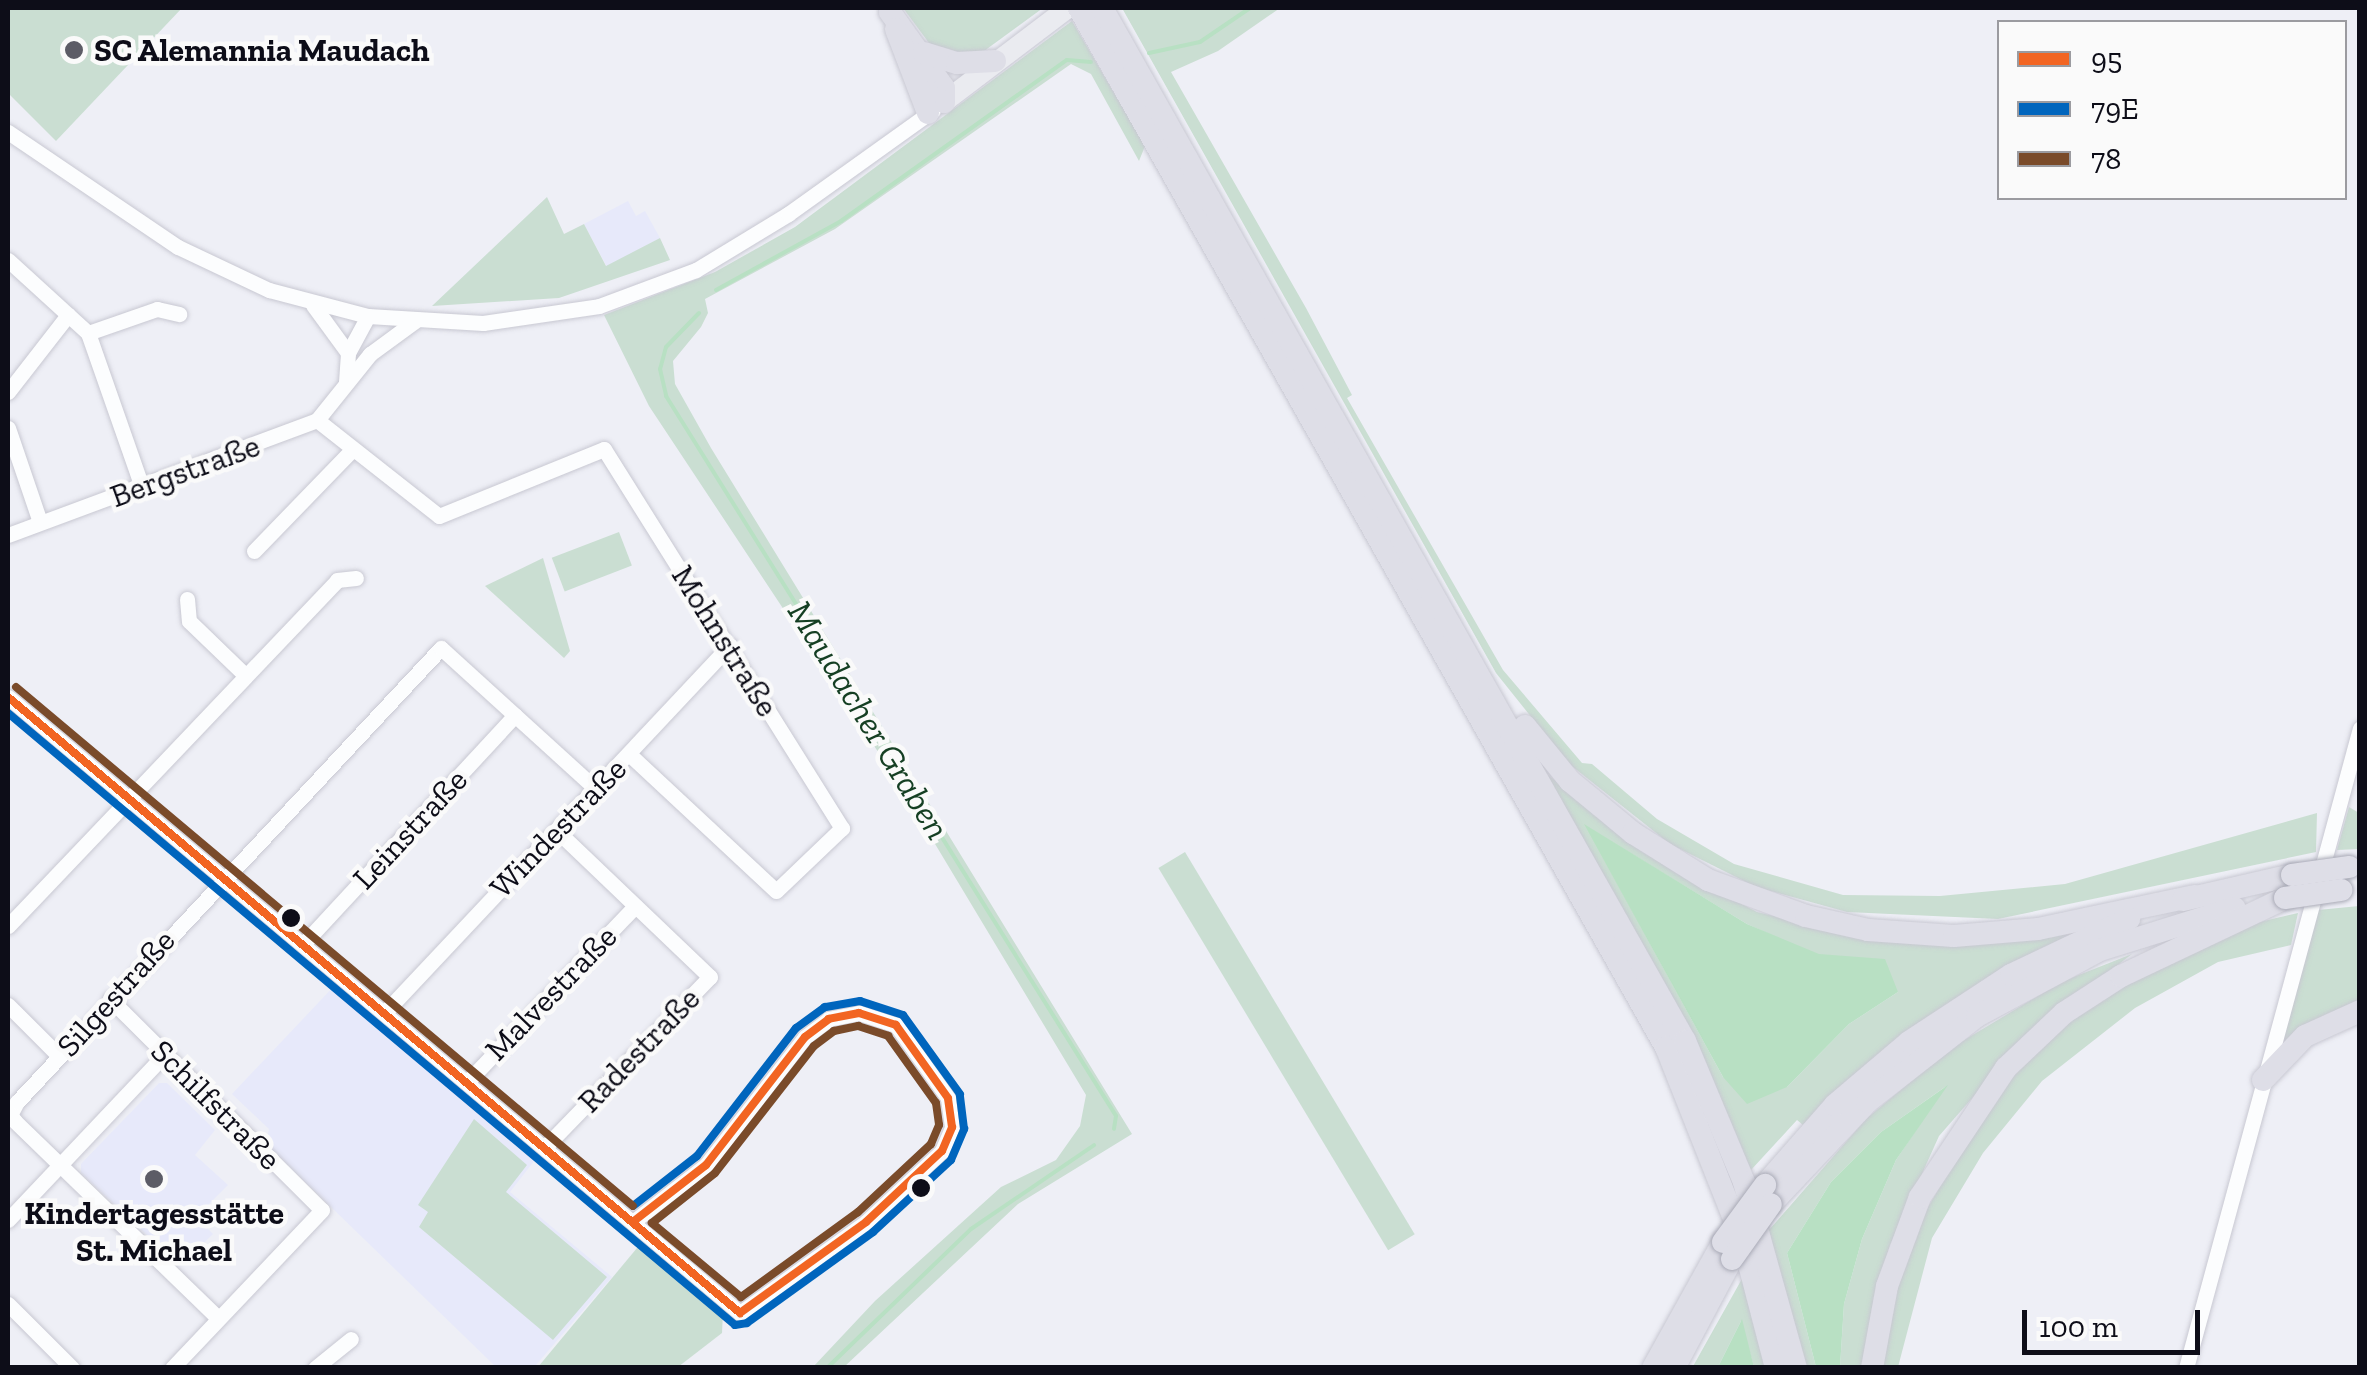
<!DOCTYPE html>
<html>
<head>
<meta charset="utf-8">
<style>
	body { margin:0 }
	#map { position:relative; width:2367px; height:1375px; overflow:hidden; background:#eeeff6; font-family:"Zilla Slab",serif }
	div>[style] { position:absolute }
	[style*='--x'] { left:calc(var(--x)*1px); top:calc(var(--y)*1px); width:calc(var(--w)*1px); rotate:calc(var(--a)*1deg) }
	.built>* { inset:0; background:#e7e9fa }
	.green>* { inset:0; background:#caded2; transform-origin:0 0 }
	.water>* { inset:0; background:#b8e0c3 }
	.stream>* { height:4px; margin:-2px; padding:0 2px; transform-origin:2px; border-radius:2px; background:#b8e0c3 }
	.roads { filter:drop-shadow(0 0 2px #c8c8d2) drop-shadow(0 0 2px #c8c8d2) }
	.minor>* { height:15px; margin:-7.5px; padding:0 7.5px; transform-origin:7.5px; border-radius:7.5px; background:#fcfdfe }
	.major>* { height:20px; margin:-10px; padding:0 10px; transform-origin:10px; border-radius:10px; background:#eaebf0 }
	.highway>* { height:22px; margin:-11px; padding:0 11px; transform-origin:11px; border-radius:11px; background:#dedee7 }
	.bridges { filter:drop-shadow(0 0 2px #a9aab6) drop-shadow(0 0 2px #a9aab6) }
	.highway-bridge>* { height:22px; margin:-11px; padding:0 11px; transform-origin:11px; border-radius:11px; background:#dedee7 }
	.bus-1>* { height:8px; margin:-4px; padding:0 4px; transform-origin:4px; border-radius:4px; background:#f26522 }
	.bus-2>* { height:8px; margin:-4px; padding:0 4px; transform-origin:4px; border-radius:4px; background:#0065bd }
	.bus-3>* { height:8px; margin:-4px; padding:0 4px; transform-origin:4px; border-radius:4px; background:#7a4b2a }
	.dots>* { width:28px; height:28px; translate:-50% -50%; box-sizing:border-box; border:5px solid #fafafa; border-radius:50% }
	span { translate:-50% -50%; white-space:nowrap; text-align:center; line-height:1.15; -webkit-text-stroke:9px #fafafa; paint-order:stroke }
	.poi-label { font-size:32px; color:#0d0d18; font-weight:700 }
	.left { translate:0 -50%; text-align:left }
	.street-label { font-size:32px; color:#0d0d18 }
	.water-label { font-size:35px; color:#153f23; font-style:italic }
	.frame { position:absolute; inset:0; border:10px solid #0d0d18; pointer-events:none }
	.legend { position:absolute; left:1997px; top:20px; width:350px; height:180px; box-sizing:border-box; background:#fafafa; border:2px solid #9b9ba0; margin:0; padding:12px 18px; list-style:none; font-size:30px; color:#0d0d18 }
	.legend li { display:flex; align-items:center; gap:20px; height:50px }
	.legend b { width:50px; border:2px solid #9b9ba0 }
	.scale { position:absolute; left:2022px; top:1310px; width:178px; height:45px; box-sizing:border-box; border:5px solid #0d0d18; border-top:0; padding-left:12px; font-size:30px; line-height:35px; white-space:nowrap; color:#0d0d18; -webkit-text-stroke:8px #fafafa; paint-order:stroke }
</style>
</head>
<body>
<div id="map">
	<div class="built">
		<i style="clip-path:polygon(628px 201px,636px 216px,645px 211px,660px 238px,607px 267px,584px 224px)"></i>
		<i style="clip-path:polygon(336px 984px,538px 1156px,510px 1192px,612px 1277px,536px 1365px,496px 1367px,266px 1144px,269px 1129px,232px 1094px)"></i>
		<i style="clip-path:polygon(159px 1083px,167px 1083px,215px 1130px,195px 1155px,228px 1185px,196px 1217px,213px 1234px,180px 1266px,81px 1173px,81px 1164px)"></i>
	</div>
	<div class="green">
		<i style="clip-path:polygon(8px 8px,182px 8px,56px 141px,8px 93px)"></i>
		<i style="clip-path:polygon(903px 8px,1043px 8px,980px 54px,954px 55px,929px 43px)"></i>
		<i style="clip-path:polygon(1122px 8px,1280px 8px,1218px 51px,1171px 72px,1306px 308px,1352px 395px,1347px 398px,1503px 670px,1582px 763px,1592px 764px,1657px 819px,1734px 864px,1843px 895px,1940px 896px,2065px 884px,2317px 813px,2316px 852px,1998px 919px,1847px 912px,1756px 887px,1670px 844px,1568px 763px,1496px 673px)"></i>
		<i style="clip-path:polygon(1072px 21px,1145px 146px,1139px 161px,1091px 74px,1071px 64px,835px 229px,705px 299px,708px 313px,701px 327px,673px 361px,675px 384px,711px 448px,1132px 1134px,1018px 1204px,844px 1367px,813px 1367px,875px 1301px,1001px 1187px,1056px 1160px,1080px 1126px,1086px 1095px,896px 779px,649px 406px,604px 315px,715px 272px,795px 227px)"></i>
		<i style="clip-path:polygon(547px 197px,564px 234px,584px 224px,606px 266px,660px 238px,670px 260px,559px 298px,432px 306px)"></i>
		<i style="left:619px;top:532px;width:36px;height:72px;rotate:69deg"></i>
		<i style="clip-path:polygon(543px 558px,570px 651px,564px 658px,485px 586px)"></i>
		<i style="clip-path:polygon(evenodd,1548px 775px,1666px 864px,1757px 912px,1837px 931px,2090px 924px,1992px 975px,1803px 1125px,1797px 1120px,1751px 1170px,1548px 775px,1586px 826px,1747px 924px,1898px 992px,1849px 1024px,1787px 1087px,1723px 1077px,1586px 826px)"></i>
		<i style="clip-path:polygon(2349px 807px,2359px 813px,2359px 849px,2337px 850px)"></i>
		<i style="left:1185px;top:852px;width:446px;height:31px;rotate:59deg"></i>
		<i style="clip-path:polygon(2359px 906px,2359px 1005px,2278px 1050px,2318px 910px)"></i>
		<i style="clip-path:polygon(2298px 913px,2291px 945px,2218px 962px,2135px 1008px,2042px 1081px,1983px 1153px,1932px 1238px,1898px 1367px,1880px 1368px,1903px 1251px,1994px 1092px,2052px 1032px,2116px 985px,2243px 926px)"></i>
		<i style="clip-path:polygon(2132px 954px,2030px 1032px,1939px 1136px,1890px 1245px,1874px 1297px,1865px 1367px,1840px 1367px,1844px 1304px,1862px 1239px,1896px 1160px,1945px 1087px,1881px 1132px,1831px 1182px,1787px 1253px,1816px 1367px,1802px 1367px,1769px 1230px,1866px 1119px,1951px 1048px,2061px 982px)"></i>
		<i style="clip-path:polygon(474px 1119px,527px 1165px,506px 1192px,607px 1277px,553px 1340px,419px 1227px,428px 1212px,418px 1205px)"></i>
		<i style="clip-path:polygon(642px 1242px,723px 1312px,722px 1333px,678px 1367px,538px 1367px)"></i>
		<i style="clip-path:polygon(1743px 1277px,1766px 1367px,1754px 1367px,1741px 1321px,1718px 1367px,1692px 1368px)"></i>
	</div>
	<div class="water">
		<i style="clip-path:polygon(1584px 824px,1747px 924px,1819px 954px,1885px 959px,1898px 992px,1849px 1024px,1787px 1087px,1747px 1104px,1723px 1077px)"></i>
		<i style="clip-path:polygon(1948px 1085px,1896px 1160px,1862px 1239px,1844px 1304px,1840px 1367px,1816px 1367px,1787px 1253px,1831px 1182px,1881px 1132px)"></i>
		<i style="clip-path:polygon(1742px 1319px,1754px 1367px,1718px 1367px)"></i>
	</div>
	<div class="stream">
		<i style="--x:1149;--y:53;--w:52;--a:-12.2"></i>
		<i style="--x:1200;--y:42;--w:60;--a:-34.2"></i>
		<i style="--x:716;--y:290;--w:143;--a:-28.9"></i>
		<i style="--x:841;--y:221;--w:277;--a:-35.5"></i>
		<i style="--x:1067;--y:60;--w:24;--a:5"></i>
		<i style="--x:699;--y:313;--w:47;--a:134.1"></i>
		<i style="--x:666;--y:347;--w:23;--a:105"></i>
		<i style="--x:660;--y:369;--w:28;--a:77"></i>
		<i style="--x:666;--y:396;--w:849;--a:57.99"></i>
		<i style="--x:1116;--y:1116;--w:13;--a:99"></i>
		<i style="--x:827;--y:1368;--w:200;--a:-44"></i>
		<i style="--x:971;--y:1229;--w:149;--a:-34.3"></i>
	</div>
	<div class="roads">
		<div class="minor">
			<i style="--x:8;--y:132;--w:205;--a:34.1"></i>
			<i style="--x:178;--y:247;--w:101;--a:25.3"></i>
			<i style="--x:269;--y:290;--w:102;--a:14.7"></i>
			<i style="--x:368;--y:316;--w:115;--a:3.5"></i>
			<i style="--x:483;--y:323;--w:117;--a:-8.3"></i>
			<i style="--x:599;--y:306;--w:103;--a:-20.4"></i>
			<i style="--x:696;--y:270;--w:108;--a:-31.3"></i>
			<i style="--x:788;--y:214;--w:178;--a:-35.6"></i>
			<i style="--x:8;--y:260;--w:108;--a:42.4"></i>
			<i style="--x:88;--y:333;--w:163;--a:70.7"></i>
			<i style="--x:313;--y:305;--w:59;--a:53.9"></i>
			<i style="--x:88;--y:333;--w:73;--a:-19.2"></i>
			<i style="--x:157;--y:309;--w:23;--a:13"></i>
			<i style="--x:346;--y:382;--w:29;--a:-86"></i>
			<i style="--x:348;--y:353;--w:42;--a:-61.6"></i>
			<i style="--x:8;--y:392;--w:98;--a:-52.1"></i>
			<i style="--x:317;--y:420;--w:155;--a:38.2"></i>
			<i style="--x:439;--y:516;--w:178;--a:-22.1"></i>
			<i style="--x:604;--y:449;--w:448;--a:57.9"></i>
			<i style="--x:842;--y:828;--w:91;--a:136.3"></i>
			<i style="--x:776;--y:891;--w:201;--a:-137"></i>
			<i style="--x:8;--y:428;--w:99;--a:71.2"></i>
			<i style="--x:8;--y:535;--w:330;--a:-20.4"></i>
			<i style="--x:317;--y:420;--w:85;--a:-51.2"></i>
			<i style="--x:370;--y:354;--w:56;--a:-36.3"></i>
			<i style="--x:254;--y:551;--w:142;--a:-45.9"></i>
			<i style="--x:187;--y:599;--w:22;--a:85"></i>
			<i style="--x:189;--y:621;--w:78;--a:44"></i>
			<i style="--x:8;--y:697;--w:957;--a:40.08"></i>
			<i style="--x:740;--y:1313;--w:155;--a:-35.8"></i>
			<i style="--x:866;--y:1222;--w:104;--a:-43.1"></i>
			<i style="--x:942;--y:1151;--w:26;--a:-67"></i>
			<i style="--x:952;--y:1127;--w:29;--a:-98"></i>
			<i style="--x:948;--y:1098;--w:90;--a:-125.5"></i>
			<i style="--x:896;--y:1025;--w:39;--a:-162"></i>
			<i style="--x:859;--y:1013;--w:31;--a:169"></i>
			<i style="--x:829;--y:1019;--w:30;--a:143"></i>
			<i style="--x:805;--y:1037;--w:162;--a:127.7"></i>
			<i style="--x:706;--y:1165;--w:91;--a:142.1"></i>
			<i style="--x:8;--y:926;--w:477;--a:-46.4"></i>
			<i style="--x:337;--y:580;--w:19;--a:-6"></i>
			<i style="--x:305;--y:942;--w:309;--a:-47.2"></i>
			<i style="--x:110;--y:999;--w:299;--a:44.9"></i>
			<i style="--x:322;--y:1210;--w:218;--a:133.5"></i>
			<i style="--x:8;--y:1005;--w:72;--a:45"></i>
			<i style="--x:386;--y:1011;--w:502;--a:-46.77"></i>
			<i style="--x:468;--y:1081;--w:242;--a:-46.3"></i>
			<i style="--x:545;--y:1147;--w:237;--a:-45.9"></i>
			<i style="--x:710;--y:977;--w:213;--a:-136.3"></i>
			<i style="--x:8;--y:1220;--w:228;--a:-46.6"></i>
			<i style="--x:8;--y:1304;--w:91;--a:45"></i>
			<i style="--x:218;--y:1318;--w:283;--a:-135.9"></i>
			<i style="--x:15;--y:1121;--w:8;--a:-130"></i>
			<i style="--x:10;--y:1115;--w:15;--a:-62"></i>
			<i style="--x:17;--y:1102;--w:621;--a:-46.96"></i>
			<i style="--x:441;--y:648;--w:208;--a:42.3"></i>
			<i style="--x:315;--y:1368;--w:46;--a:-38.9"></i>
			<i style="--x:2186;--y:1368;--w:663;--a:-74.79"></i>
		</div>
		<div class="major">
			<i style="--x:944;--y:102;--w:156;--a:-37.2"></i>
		</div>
		<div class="highway">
			<i style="--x:1079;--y:8;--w:1193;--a:60.54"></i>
			<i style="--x:1666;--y:1047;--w:209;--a:68.4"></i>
			<i style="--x:1743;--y:1241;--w:131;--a:75.4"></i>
			<i style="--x:1102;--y:8;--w:1186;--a:60.56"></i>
			<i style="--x:1685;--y:1041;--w:153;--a:67.3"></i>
			<i style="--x:1744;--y:1182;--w:193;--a:74.4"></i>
			<i style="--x:890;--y:12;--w:93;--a:54.6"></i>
			<i style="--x:944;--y:88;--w:14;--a:90"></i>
			<i style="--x:944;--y:102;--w:20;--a:-160"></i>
			<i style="--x:896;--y:29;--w:90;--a:69.1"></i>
			<i style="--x:924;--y:53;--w:34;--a:17"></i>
			<i style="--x:957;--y:63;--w:38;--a:-3"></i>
			<i style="--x:1525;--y:726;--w:71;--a:50.7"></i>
			<i style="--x:1570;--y:781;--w:82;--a:39.5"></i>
			<i style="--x:1633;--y:833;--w:89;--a:32.1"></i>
			<i style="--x:1708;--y:880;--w:104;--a:20.2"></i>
			<i style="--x:1806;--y:916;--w:64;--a:12.7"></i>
			<i style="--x:1868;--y:930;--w:86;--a:4"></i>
			<i style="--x:1954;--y:936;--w:84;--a:-4.8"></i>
			<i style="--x:2038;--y:929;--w:160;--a:-11.9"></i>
			<i style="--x:2183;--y:900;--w:112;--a:-12.9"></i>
			<i style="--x:2263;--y:1080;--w:61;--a:-46.3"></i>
			<i style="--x:2305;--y:1036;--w:60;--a:-24.4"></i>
			<i style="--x:1765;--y:1185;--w:106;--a:-48.8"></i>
			<i style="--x:1835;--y:1105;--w:97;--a:-40.4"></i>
			<i style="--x:1909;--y:1042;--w:122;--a:-33.3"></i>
			<i style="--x:2011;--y:975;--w:131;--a:-25.4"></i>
			<i style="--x:1771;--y:1204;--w:140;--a:-46.7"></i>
			<i style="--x:1867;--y:1102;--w:140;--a:-38"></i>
			<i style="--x:1977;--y:1016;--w:140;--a:-28.2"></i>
			<i style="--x:2100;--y:950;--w:141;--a:-17.3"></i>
			<i style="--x:1653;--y:1368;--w:144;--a:-60.9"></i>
			<i style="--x:1674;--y:1368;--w:123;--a:-62"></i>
			<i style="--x:1872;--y:1368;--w:83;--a:-79.6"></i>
			<i style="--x:1887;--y:1286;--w:95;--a:-69.7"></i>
			<i style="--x:1920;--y:1197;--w:155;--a:-56.3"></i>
			<i style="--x:2006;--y:1068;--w:80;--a:-43.5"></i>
			<i style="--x:2064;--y:1013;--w:68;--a:-33"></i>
			<i style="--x:2121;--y:976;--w:182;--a:-25.4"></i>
		</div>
	</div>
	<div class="bridges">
		<div class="highway-bridge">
			<i style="--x:2292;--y:875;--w:58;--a:-8"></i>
			<i style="--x:2285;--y:898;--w:57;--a:-8.1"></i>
			<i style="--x:1723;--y:1242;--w:71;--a:-53.6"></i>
			<i style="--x:1732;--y:1259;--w:67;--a:-54.7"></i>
		</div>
	</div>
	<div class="bus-1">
		<i style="--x:8;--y:697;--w:957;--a:40.08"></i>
		<i style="--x:740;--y:1313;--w:155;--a:-35.8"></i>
		<i style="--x:866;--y:1222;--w:104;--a:-43.1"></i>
		<i style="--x:942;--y:1151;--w:26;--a:-67"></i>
		<i style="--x:952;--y:1127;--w:29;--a:-98"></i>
		<i style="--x:948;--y:1098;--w:90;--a:-125.5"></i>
		<i style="--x:896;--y:1025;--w:39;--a:-162"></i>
		<i style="--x:859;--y:1013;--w:31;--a:169"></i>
		<i style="--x:829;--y:1019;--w:30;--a:143"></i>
		<i style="--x:805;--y:1037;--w:162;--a:127.7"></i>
		<i style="--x:706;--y:1165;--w:91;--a:142.1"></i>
	</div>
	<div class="bus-2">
		<i style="--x:8;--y:713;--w:950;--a:40.09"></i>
		<i style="--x:735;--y:1325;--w:12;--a:-9"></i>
		<i style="--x:747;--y:1323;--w:155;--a:-35.8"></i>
		<i style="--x:873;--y:1232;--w:106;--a:-42.7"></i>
		<i style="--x:951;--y:1160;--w:34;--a:-67"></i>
		<i style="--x:964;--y:1129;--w:35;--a:-97"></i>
		<i style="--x:960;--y:1094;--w:97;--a:-125.8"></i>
		<i style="--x:903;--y:1015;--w:45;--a:-162"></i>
		<i style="--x:860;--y:1001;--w:36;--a:170"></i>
		<i style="--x:825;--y:1007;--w:36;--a:144"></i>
		<i style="--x:796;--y:1028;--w:162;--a:127.7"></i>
		<i style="--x:697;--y:1156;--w:81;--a:142"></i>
	</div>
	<div class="bus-3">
		<i style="--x:16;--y:687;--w:806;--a:40.07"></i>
		<i style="--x:858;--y:1026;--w:32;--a:18"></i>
		<i style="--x:888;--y:1036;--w:82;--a:54.4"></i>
		<i style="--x:936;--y:1103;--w:22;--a:82"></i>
		<i style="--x:939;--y:1125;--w:21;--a:113"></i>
		<i style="--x:931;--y:1144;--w:100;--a:137"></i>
		<i style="--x:858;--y:1212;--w:145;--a:144"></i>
		<i style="--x:741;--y:1297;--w:116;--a:-140.3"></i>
		<i style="--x:652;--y:1223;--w:80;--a:-38.4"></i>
		<i style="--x:715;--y:1173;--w:161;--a:-52.1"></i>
		<i style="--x:814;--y:1046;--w:25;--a:-37"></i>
		<i style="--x:834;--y:1031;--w:25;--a:-12"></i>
	</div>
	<div class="dots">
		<i style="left:74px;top:50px;background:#5c5c66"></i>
		<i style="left:291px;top:918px;background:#0d0d18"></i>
		<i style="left:154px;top:1179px;background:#5c5c66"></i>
		<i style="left:921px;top:1188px;background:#0d0d18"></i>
	</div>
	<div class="poi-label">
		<span class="left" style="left:94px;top:50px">SC Alemannia Maudach</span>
		<span style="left:154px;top:1232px">Kindertagesstätte<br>St. Michael</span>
	</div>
	<div class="street-label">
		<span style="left:185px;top:471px;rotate:-20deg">Bergstraße</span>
		<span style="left:725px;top:641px;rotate:58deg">Mohnstraße</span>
		<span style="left:558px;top:828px;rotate:-46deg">Windestraße</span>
		<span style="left:410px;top:829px;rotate:-47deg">Leinstraße</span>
		<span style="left:116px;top:993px;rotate:-48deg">Silgestraße</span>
		<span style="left:551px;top:993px;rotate:-46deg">Malvestraße</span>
		<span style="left:639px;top:1050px;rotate:-46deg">Radestraße</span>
		<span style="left:216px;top:1105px;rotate:45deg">Schilfstraße</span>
	</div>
	<div class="water-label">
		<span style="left:869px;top:720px;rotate:58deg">Maudacher Graben</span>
	</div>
	<div class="frame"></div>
	<ul class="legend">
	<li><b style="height:12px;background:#f26522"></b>95</li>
	<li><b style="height:12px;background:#0065bd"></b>79E</li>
	<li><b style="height:12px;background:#7a4b2a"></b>78</li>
	</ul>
	<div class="scale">100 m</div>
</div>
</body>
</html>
